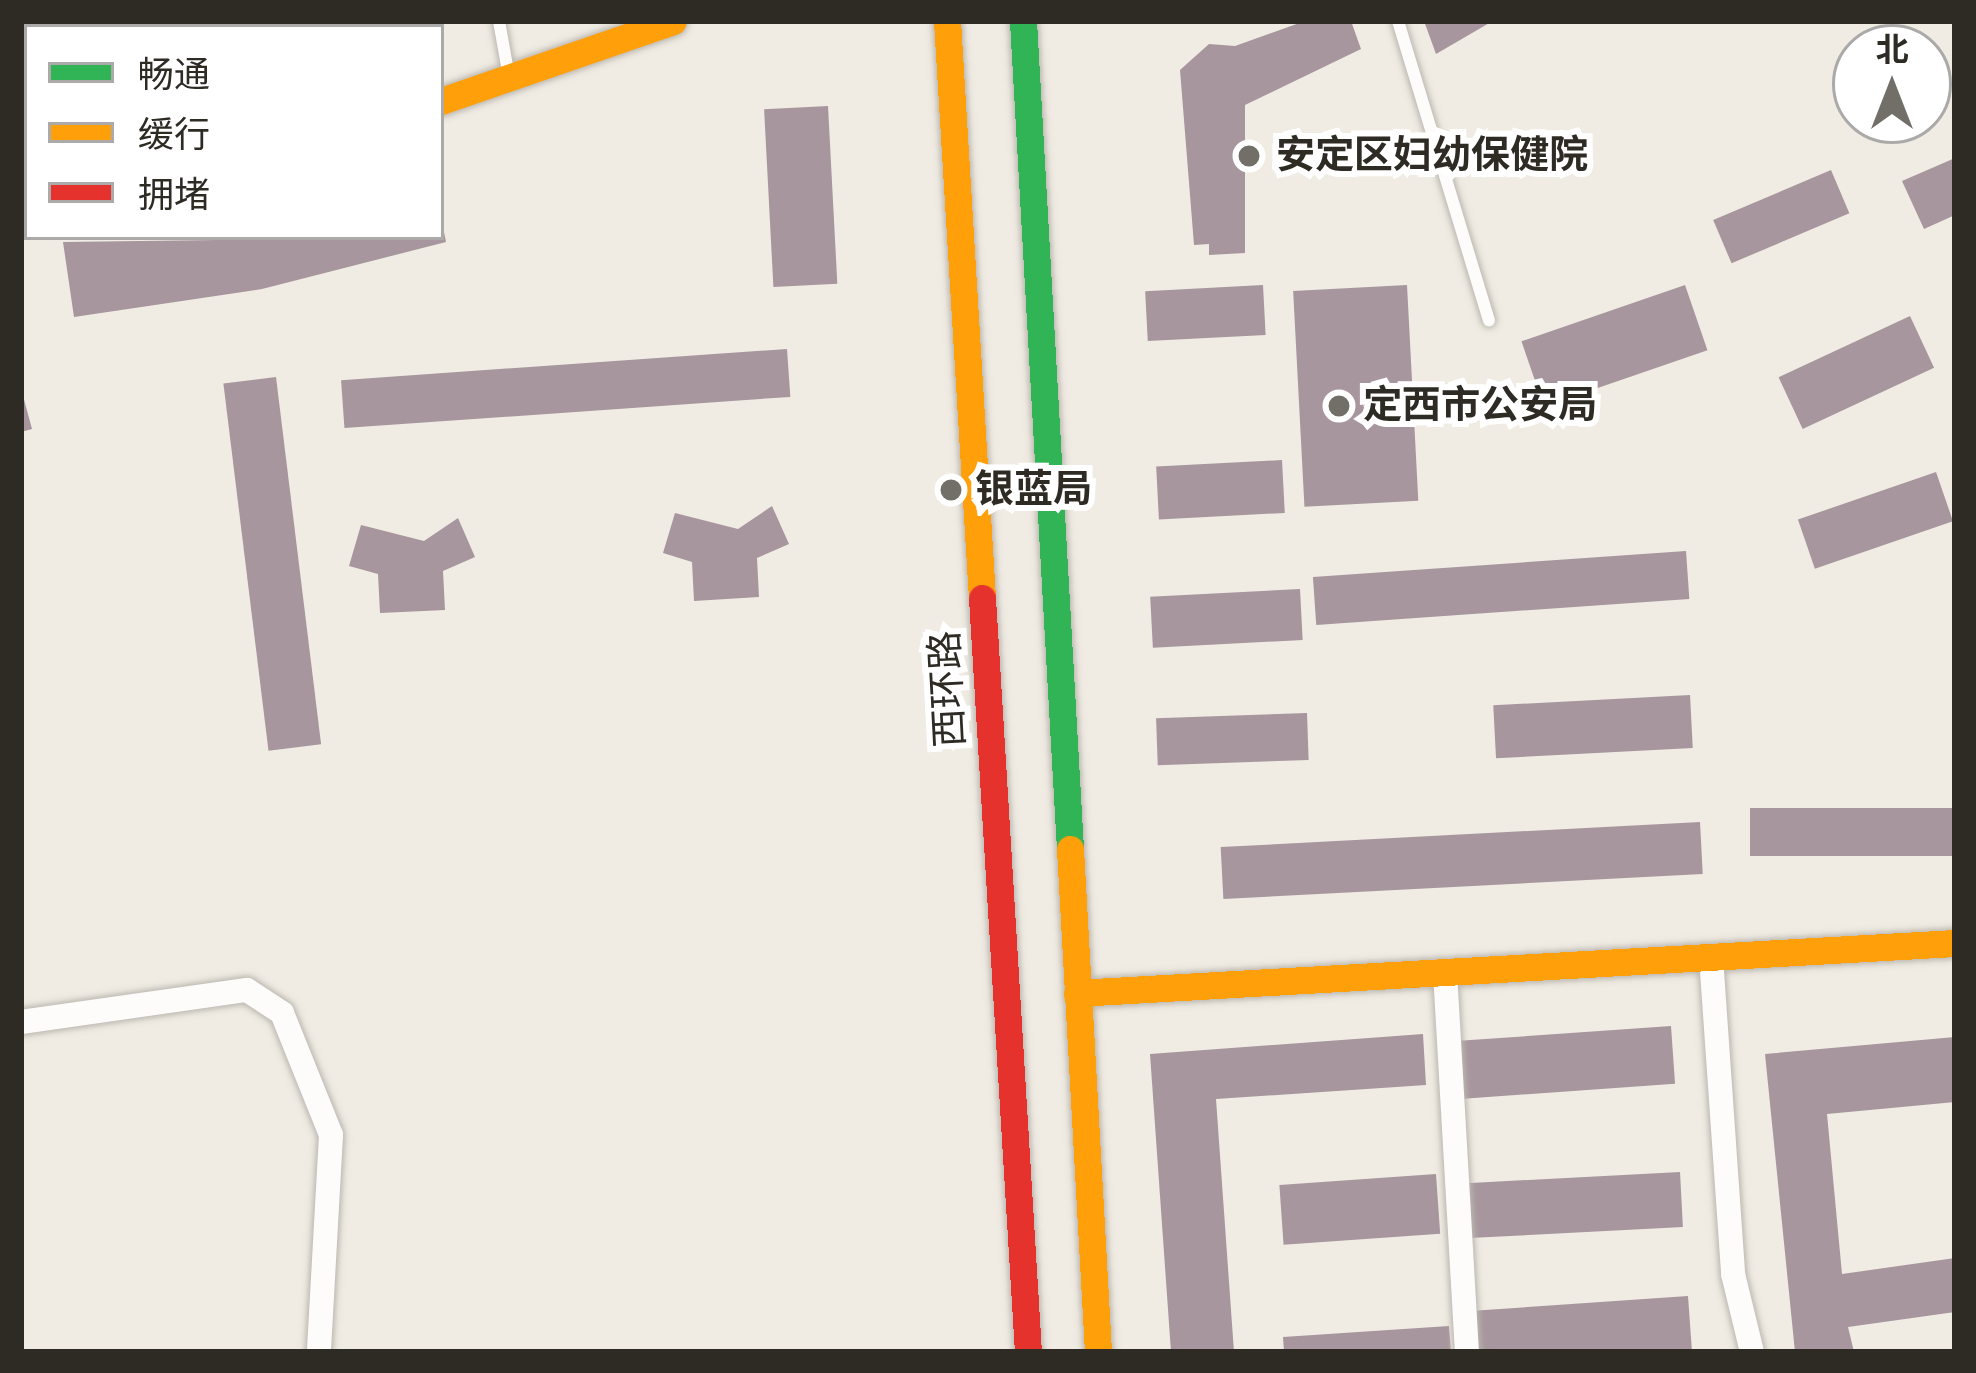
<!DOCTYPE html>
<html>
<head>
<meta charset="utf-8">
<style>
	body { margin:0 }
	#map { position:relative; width:1976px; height:1373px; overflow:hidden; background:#f0ece3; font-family:"Nunito Sans","Noto Sans SC",sans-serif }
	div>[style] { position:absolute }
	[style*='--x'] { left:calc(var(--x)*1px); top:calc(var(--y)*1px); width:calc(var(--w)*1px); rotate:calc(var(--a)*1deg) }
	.building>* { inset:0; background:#a7969d; transform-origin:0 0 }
	.roads { filter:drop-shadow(0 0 3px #bbb7b0) drop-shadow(0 0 3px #bbb7b0) }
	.lane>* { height:12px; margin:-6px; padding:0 6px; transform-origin:6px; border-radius:6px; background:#fdfcfb }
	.street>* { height:24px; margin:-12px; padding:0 12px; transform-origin:12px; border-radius:12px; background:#fdfcfb }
	.fast>* { height:27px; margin:-13.5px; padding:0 13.5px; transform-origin:13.5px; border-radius:13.5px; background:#30b455 }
	.slow>* { height:27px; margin:-13.5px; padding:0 13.5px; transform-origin:13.5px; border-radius:13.5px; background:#ff9f0a }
	.jam>* { height:27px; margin:-13.5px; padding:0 13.5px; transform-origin:13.5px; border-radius:13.5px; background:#e5322d }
	.dots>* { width:33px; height:33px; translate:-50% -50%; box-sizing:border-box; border:6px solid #fff; border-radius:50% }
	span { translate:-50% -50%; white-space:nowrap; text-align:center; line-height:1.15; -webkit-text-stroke:12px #fff; paint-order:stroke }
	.poi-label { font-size:39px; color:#2e2b25; font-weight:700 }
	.left { translate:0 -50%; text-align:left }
	.street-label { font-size:39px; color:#2e2b25 }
	.frame { position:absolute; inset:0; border:24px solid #2e2b25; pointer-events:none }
	.legend { position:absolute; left:24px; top:24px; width:420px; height:216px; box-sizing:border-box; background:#fff; border:3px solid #abaaa8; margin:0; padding:15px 21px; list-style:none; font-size:36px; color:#2e2b25 }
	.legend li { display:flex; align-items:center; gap:24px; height:60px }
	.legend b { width:60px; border:3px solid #abaaa8 }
	.north { position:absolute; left:1832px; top:24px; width:120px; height:120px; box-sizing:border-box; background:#fff; border:3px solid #abaaa8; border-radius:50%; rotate:0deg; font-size:33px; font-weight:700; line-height:48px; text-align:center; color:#2e2b25 }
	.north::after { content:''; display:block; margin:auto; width:42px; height:54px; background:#726f68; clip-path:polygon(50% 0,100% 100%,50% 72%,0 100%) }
</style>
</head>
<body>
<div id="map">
	<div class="building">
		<i style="clip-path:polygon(21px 21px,270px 21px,271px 23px,27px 27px,21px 72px)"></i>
		<i style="clip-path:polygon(1305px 21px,1351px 21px,1361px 49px,1245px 105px,1245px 253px,1209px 255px,1209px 244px,1194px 245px,1180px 70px,1209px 44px,1235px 46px)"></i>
		<i style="clip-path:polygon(1424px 21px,1490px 21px,1491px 22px,1436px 54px)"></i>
		<i style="left:828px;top:106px;width:178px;height:64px;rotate:87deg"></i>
		<i style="clip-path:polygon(1955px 158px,1955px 215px,1924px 229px,1902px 181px)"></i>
		<i style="left:1831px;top:170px;width:47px;height:128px;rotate:67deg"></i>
		<i style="clip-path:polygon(443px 227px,446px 242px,262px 289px,74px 317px,63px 242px,441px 237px)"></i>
		<i style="left:1263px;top:285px;width:50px;height:118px;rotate:87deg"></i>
		<i style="left:1407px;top:285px;width:216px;height:114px;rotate:87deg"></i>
		<i style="left:1685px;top:285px;width:69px;height:173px;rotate:71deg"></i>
		<i style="left:1910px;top:316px;width:57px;height:145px;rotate:65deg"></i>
		<i style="left:787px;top:349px;width:48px;height:447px;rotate:86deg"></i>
		<i style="left:276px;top:377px;width:370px;height:53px;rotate:83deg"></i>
		<i style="clip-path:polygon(22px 392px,32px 429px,21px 432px,21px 393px)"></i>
		<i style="left:1282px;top:460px;width:53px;height:126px;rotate:87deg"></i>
		<i style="left:1936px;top:472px;width:52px;height:146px;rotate:71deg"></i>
		<i style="clip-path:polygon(772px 506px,789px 544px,757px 558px,759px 597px,694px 601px,692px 562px,663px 553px,675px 513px,738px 529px)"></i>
		<i style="clip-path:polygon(458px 518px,475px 557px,443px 571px,445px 610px,380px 613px,378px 574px,349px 566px,361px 525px,424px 541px)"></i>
		<i style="left:1686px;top:551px;width:48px;height:374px;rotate:86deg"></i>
		<i style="left:1300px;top:589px;width:51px;height:150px;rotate:87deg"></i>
		<i style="left:1690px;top:695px;width:53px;height:197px;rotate:87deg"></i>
		<i style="left:1307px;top:713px;width:47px;height:151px;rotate:88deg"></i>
		<i style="left:1955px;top:808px;width:48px;height:205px;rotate:90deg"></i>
		<i style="left:1700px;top:822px;width:52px;height:480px;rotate:87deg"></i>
		<i style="left:1671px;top:1026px;width:58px;height:212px;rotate:86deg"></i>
		<i style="clip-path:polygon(1423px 1034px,1426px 1085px,1216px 1099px,1234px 1352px,1171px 1352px,1150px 1054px)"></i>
		<i style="clip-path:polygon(1955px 1037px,1955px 1102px,1827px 1114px,1842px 1274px,1955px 1258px,1955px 1312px,1848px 1327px,1854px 1352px,1795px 1352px,1765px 1054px)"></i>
		<i style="left:1680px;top:1172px;width:55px;height:214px;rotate:87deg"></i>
		<i style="left:1436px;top:1174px;width:60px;height:157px;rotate:86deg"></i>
		<i style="clip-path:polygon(1688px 1296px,1692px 1352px,1473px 1352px,1470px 1311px)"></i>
		<i style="clip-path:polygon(1449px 1326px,1451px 1352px,1284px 1352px,1283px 1337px)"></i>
	</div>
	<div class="roads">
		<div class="lane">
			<i style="--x:499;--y:21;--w:57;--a:79.9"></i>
			<i style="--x:1398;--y:21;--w:313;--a:73.1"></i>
			<i style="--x:347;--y:27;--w:20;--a:-18"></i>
			<i style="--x:21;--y:114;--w:6;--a:-9"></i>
		</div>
		<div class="street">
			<i style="--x:1711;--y:957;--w:318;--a:86"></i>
			<i style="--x:1733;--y:1274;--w:80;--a:76.3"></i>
			<i style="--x:1445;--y:972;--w:381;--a:86.7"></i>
			<i style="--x:21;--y:1022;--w:228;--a:-8.1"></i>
			<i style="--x:247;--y:990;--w:42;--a:33.3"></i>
			<i style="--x:282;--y:1013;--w:131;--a:68.1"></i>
			<i style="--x:331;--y:1135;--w:217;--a:93.2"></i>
		</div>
		<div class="fast">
			<i style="--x:1023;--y:21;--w:829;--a:86.75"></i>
		</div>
		<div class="slow">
			<i style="--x:947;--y:21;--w:578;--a:86.53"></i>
			<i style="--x:441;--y:101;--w:245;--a:-19"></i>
			<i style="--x:21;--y:184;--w:6;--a:0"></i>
			<i style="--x:1070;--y:849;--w:504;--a:86.81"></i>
			<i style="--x:1077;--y:993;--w:879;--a:-3.26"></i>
		</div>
		<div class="jam">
			<i style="--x:982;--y:598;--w:755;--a:86.51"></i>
		</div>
	</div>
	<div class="dots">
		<i style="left:1249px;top:156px;background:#726f68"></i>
		<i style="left:1339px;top:406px;background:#726f68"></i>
		<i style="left:951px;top:490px;background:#726f68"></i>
	</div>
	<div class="poi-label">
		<span class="left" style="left:1276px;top:156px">安定区妇幼保健院</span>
		<span class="left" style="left:1363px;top:406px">定西市公安局</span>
		<span class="left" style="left:975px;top:490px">银蓝局</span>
	</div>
	<div class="street-label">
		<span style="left:949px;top:689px;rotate:-93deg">西环路</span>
	</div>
	<div class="frame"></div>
	<ul class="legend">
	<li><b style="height:15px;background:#30b455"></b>畅通</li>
	<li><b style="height:15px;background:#ff9f0a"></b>缓行</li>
	<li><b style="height:15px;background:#e5322d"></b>拥堵</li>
	</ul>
	<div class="north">北</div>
</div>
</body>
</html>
